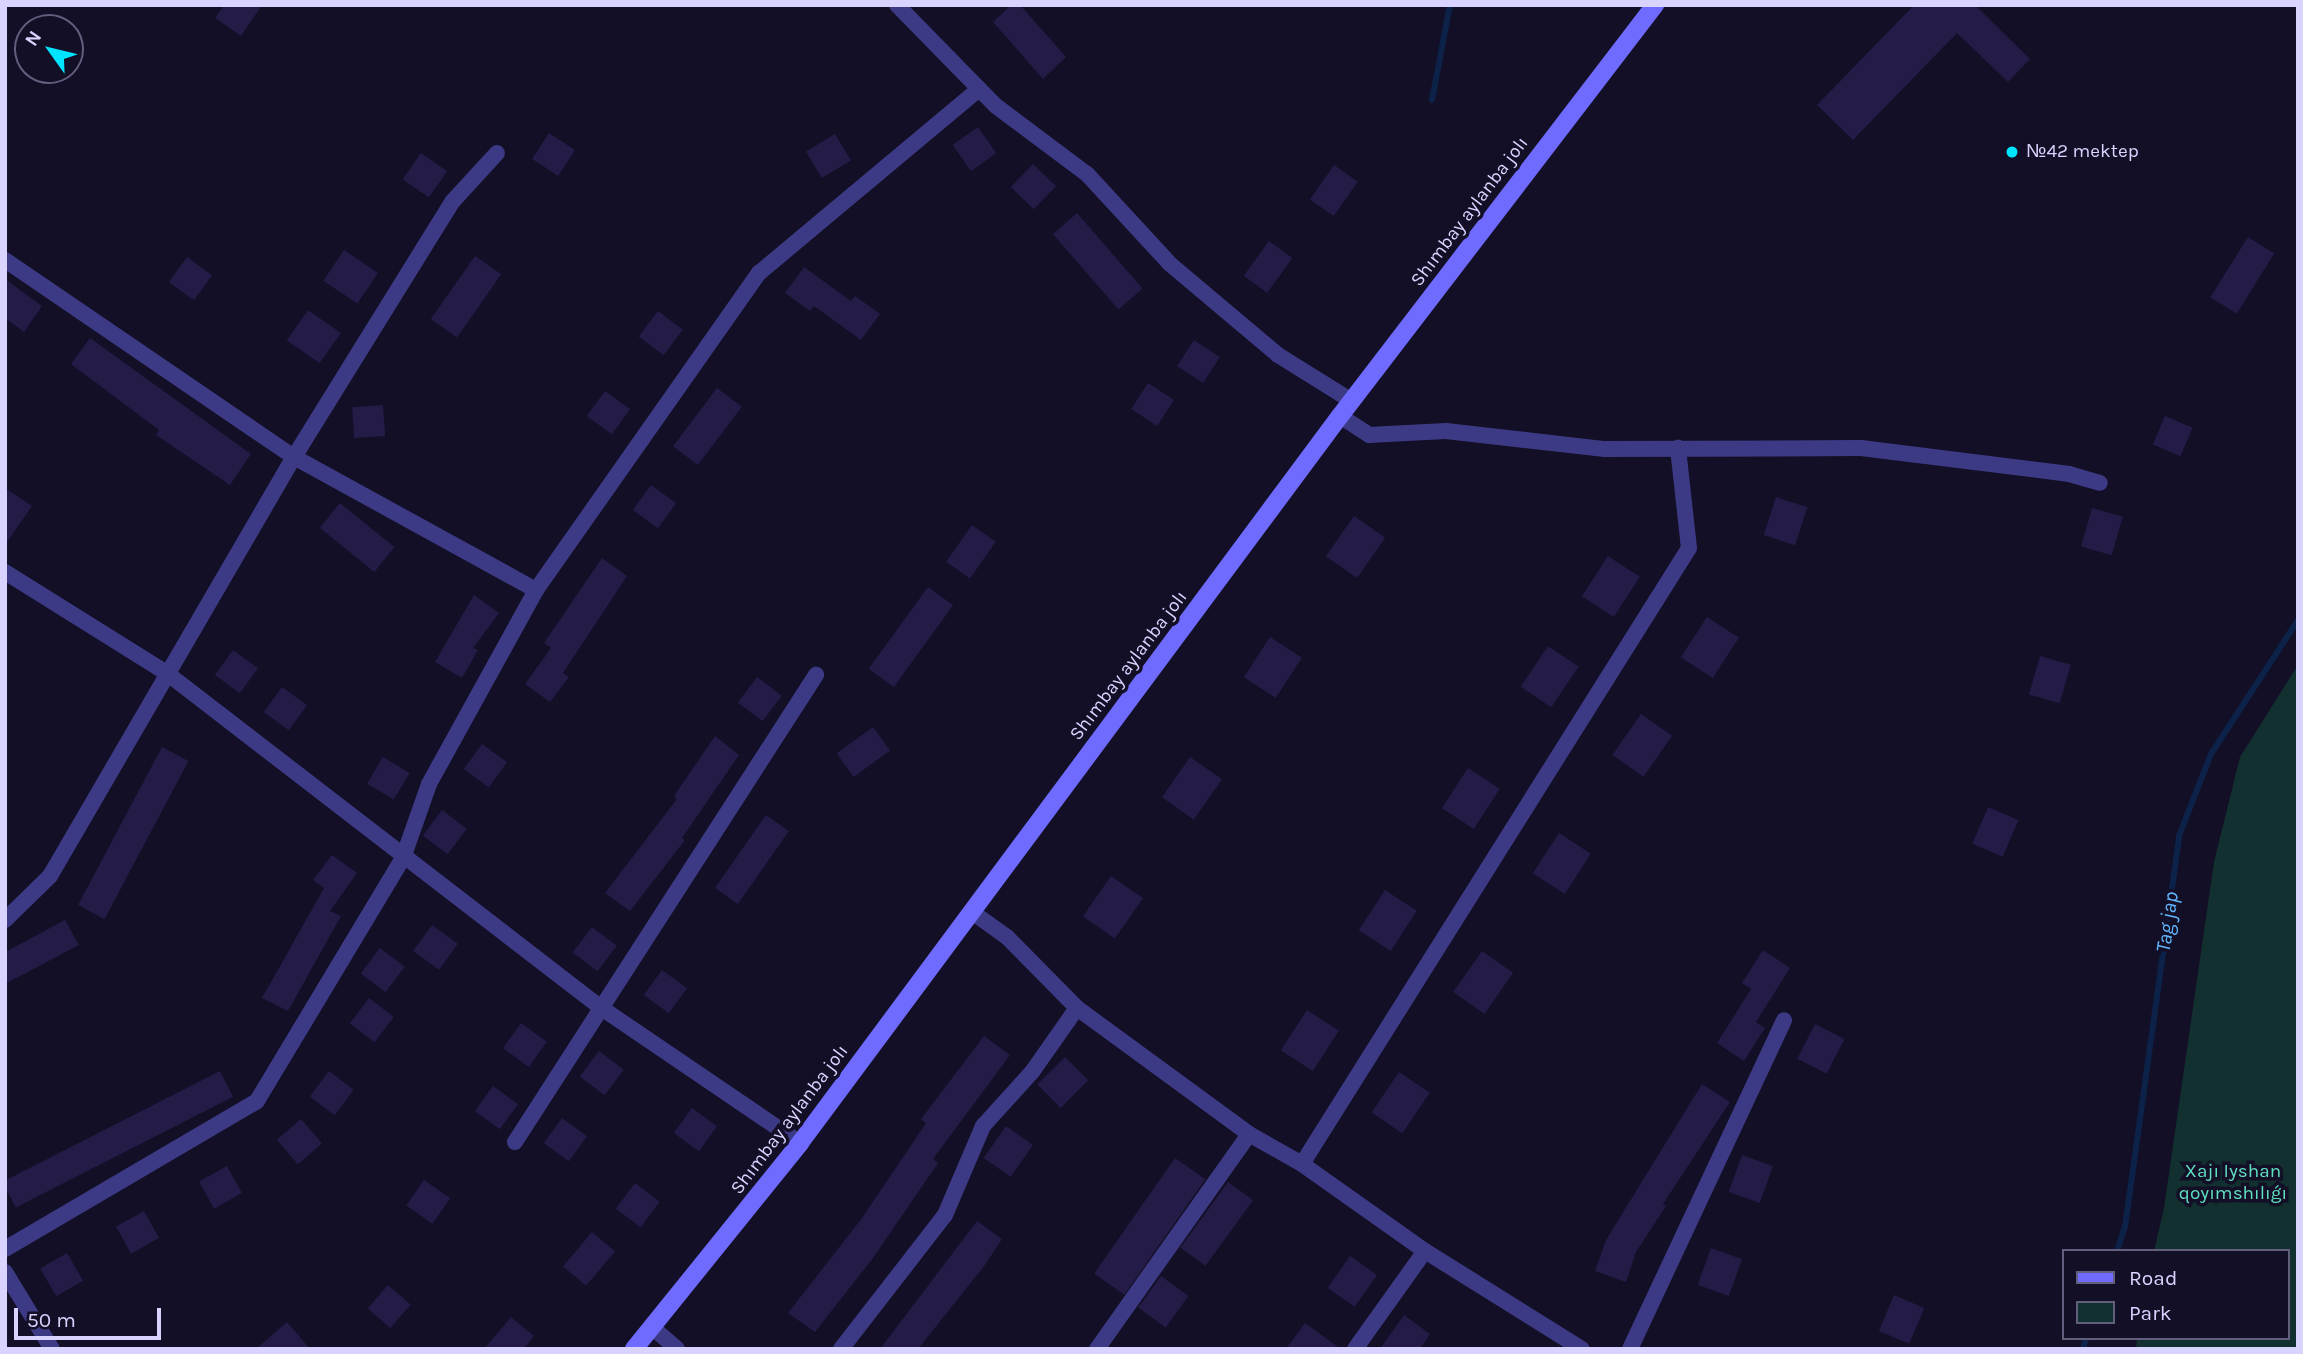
<!DOCTYPE html>
<html>
<head>
<meta charset="utf-8">
<style>
	body { margin:0 }
	#map { position:relative; width:2303px; height:1354px; overflow:hidden; background:#130f26; font-family:Karla,sans-serif }
	div>[style] { position:absolute }
	[style*='--x'] { left:calc(var(--x)*1px); top:calc(var(--y)*1px); width:calc(var(--w)*1px); rotate:calc(var(--a)*1deg) }
	.green>* { inset:0; background:#12302f }
	.stream>* { height:6px; margin:-3px; padding:0 3px; transform-origin:3px; border-radius:3px; background:#0c2248 }
	.building>* { inset:0; background:#241b47; transform-origin:0 0 }
	.street>* { height:16px; margin:-8px; padding:0 8px; transform-origin:8px; border-radius:8px; background:#3d3a85 }
	.secondary>* { height:18px; margin:-9px; padding:0 9px; transform-origin:9px; border-radius:9px; background:#6f6bff }
	.dots>* { width:19px; height:19px; translate:-50% -50%; box-sizing:border-box; border:4px solid #130f26; border-radius:50% }
	span { translate:-50% -50%; white-space:nowrap; text-align:center; line-height:1.15; -webkit-text-stroke:7px #130f26; paint-order:stroke }
	.poi-label { font-size:19px; color:#d9d4ff }
	.left { translate:0 -50%; text-align:left }
	.street-label { font-size:19px; color:#d9d4ff }
	.park-label { font-size:19px; color:#5fe0c0 }
	.water-label { font-size:21px; color:#62b6ff; font-style:italic }
	.frame { position:absolute; inset:0; border:7px solid #d9d4ff; pointer-events:none }
	.legend { position:absolute; left:2062px; top:1249px; width:228px; height:91px; box-sizing:border-box; background:#130f26; border:2px solid #625e7d; margin:0; padding:9px 12px; list-style:none; font-size:21px; color:#d9d4ff }
	.legend li { display:flex; align-items:center; gap:14px; height:35px }
	.legend b { width:35px; border:2px solid #625e7d }
	.north { position:absolute; left:14px; top:14px; width:70px; height:70px; box-sizing:border-box; background:#130f26; border:2px solid #625e7d; border-radius:50%; rotate:304deg; font-size:19px; font-weight:700; line-height:28px; text-align:center; color:#d9d4ff }
	.north::after { content:''; display:block; margin:auto; width:24px; height:32px; background:#00e5ff; clip-path:polygon(50% 0,100% 100%,50% 72%,0 100%) }
	.scale { position:absolute; left:14px; top:1308px; width:147px; height:32px; box-sizing:border-box; border:4px solid #d9d4ff; border-top:0; padding-left:9px; font-size:21px; line-height:24px; white-space:nowrap; color:#d9d4ff; -webkit-text-stroke:5px #130f26; paint-order:stroke }
</style>
</head>
<body>
<div id="map">
	<div class="green">
		<i style="clip-path:polygon(2298px 665px,2298px 1349px,2136px 1349px,2137px 1338px,2287px 1338px,2287px 1251px,2154px 1251px,2164px 1208px,2214px 862px,2240px 757px)"></i>
	</div>
	<div class="stream">
		<i style="--x:1432;--y:100;--w:97;--a:-79.3"></i>
		<i style="--x:2117;--y:1251;--w:25;--a:-72"></i>
		<i style="--x:2125;--y:1227;--w:395;--a:-82.1"></i>
		<i style="--x:2179;--y:836;--w:88;--a:-68.7"></i>
		<i style="--x:2211;--y:754;--w:160;--a:-57"></i>
		<i style="--x:2083;--y:1349;--w:11;--a:-75"></i>
	</div>
	<div class="building">
		<i style="clip-path:polygon(224px 5px,262px 5px,241px 36px,215px 18px)"></i>
		<i style="clip-path:polygon(1011px 5px,1020px 5px,1066px 57px,1043px 79px,993px 22px)"></i>
		<i style="clip-path:polygon(1914px 5px,1975px 5px,2030px 59px,2008px 82px,1957px 33px,1853px 140px,1817px 105px)"></i>
		<i style="left:978px;top:127px;width:32px;height:31px;rotate:55deg"></i>
		<i style="left:549px;top:133px;width:31px;height:31px;rotate:33deg"></i>
		<i style="left:835px;top:134px;width:31px;height:34px;rotate:59deg"></i>
		<i style="left:421px;top:153px;width:32px;height:32px;rotate:35deg"></i>
		<i style="left:1033px;top:164px;width:32px;height:32px;rotate:44deg"></i>
		<i style="left:1334px;top:165px;width:29px;height:42px;rotate:35deg"></i>
		<i style="left:1077px;top:213px;width:100px;height:32px;rotate:49deg"></i>
		<i style="left:2248px;top:237px;width:31px;height:71px;rotate:32deg"></i>
		<i style="left:1269px;top:241px;width:29px;height:43px;rotate:36deg"></i>
		<i style="left:344px;top:250px;width:41px;height:37px;rotate:34deg"></i>
		<i style="left:475px;top:256px;width:32px;height:77px;rotate:35deg"></i>
		<i style="left:187px;top:257px;width:31px;height:31px;rotate:36deg"></i>
		<i style="clip-path:polygon(804px 267px,851px 301px,855px 296px,880px 314px,861px 340px,814px 306px,810px 311px,785px 293px)"></i>
		<i style="clip-path:polygon(5px 279px,42px 306px,24px 332px,5px 318px)"></i>
		<i style="left:308px;top:310px;width:40px;height:37px;rotate:35deg"></i>
		<i style="left:658px;top:311px;width:31px;height:32px;rotate:37deg"></i>
		<i style="clip-path:polygon(90px 338px,251px 454px,230px 485px,156px 435px,159px 430px,71px 364px)"></i>
		<i style="left:1194px;top:340px;width:31px;height:31px;rotate:33deg"></i>
		<i style="left:1148px;top:383px;width:31px;height:31px;rotate:33deg"></i>
		<i style="left:717px;top:388px;width:31px;height:73px;rotate:37deg"></i>
		<i style="left:605px;top:391px;width:31px;height:31px;rotate:36deg"></i>
		<i style="left:383px;top:405px;width:31px;height:31px;rotate:86deg"></i>
		<i style="left:2165px;top:416px;width:30px;height:31px;rotate:23deg"></i>
		<i style="left:651px;top:485px;width:31px;height:31px;rotate:36deg"></i>
		<i style="clip-path:polygon(5px 488px,32px 506px,5px 545px)"></i>
		<i style="left:1776px;top:497px;width:33px;height:40px;rotate:18deg"></i>
		<i style="left:340px;top:503px;width:70px;height:32px;rotate:39deg"></i>
		<i style="left:2092px;top:508px;width:32px;height:40px;rotate:16deg"></i>
		<i style="left:1354px;top:516px;width:38px;height:49px;rotate:35deg"></i>
		<i style="left:972px;top:525px;width:29px;height:45px;rotate:35deg"></i>
		<i style="left:1608px;top:556px;width:38px;height:48px;rotate:33deg"></i>
		<i style="clip-path:polygon(602px 558px,627px 576px,563px 673px,569px 677px,550px 702px,525px 684px,551px 648px,544px 643px)"></i>
		<i style="left:928px;top:587px;width:31px;height:101px;rotate:36deg"></i>
		<i style="clip-path:polygon(474px 595px,499px 613px,473px 648px,478px 650px,462px 678px,435px 662px)"></i>
		<i style="left:1707px;top:617px;width:38px;height:48px;rotate:33deg"></i>
		<i style="left:1270px;top:637px;width:38px;height:48px;rotate:33deg"></i>
		<i style="left:1548px;top:646px;width:37px;height:49px;rotate:34deg"></i>
		<i style="left:233px;top:650px;width:31px;height:31px;rotate:36deg"></i>
		<i style="left:2040px;top:656px;width:32px;height:40px;rotate:16deg"></i>
		<i style="left:757px;top:677px;width:31px;height:32px;rotate:37deg"></i>
		<i style="left:282px;top:687px;width:31px;height:31px;rotate:36deg"></i>
		<i style="left:1641px;top:714px;width:38px;height:50px;rotate:35deg"></i>
		<i style="left:873px;top:727px;width:29px;height:45px;rotate:54deg"></i>
		<i style="clip-path:polygon(715px 736px,739px 755px,682px 838px,685px 840px,630px 911px,605px 893px,677px 799px,674px 796px)"></i>
		<i style="left:482px;top:744px;width:31px;height:31px;rotate:36deg"></i>
		<i style="left:162px;top:747px;width:30px;height:179px;rotate:28deg"></i>
		<i style="left:383px;top:757px;width:31px;height:31px;rotate:31deg"></i>
		<i style="left:1190px;top:757px;width:39px;height:49px;rotate:35deg"></i>
		<i style="left:1468px;top:768px;width:38px;height:48px;rotate:33deg"></i>
		<i style="left:1988px;top:807px;width:33px;height:40px;rotate:23deg"></i>
		<i style="left:442px;top:810px;width:31px;height:32px;rotate:37deg"></i>
		<i style="left:766px;top:815px;width:28px;height:89px;rotate:35deg"></i>
		<i style="left:1559px;top:833px;width:38px;height:48px;rotate:33deg"></i>
		<i style="clip-path:polygon(332px 855px,357px 873px,330px 911px,341px 916px,288px 1011px,262px 998px,324px 888px,313px 880px)"></i>
		<i style="left:1111px;top:876px;width:39px;height:49px;rotate:35deg"></i>
		<i style="left:1385px;top:890px;width:38px;height:48px;rotate:33deg"></i>
		<i style="clip-path:polygon(65px 920px,79px 945px,5px 984px,5px 952px)"></i>
		<i style="left:432px;top:925px;width:32px;height:32px;rotate:36deg"></i>
		<i style="left:592px;top:927px;width:31px;height:32px;rotate:37deg"></i>
		<i style="left:380px;top:948px;width:31px;height:32px;rotate:37deg"></i>
		<i style="clip-path:polygon(1763px 950px,1790px 968px,1756px 1022px,1765px 1028px,1744px 1061px,1717px 1043px,1751px 989px,1742px 983px)"></i>
		<i style="left:1482px;top:951px;width:38px;height:50px;rotate:35deg"></i>
		<i style="left:662px;top:970px;width:31px;height:31px;rotate:36deg"></i>
		<i style="left:369px;top:998px;width:31px;height:32px;rotate:37deg"></i>
		<i style="left:1307px;top:1010px;width:38px;height:48px;rotate:33deg"></i>
		<i style="left:521px;top:1023px;width:32px;height:31px;rotate:36deg"></i>
		<i style="left:1815px;top:1024px;width:33px;height:39px;rotate:27deg"></i>
		<i style="clip-path:polygon(984px 1036px,1010px 1055px,933px 1159px,938px 1163px,873px 1258px,815px 1332px,788px 1313px,862px 1218px,926px 1123px,921px 1119px)"></i>
		<i style="left:599px;top:1051px;width:31px;height:32px;rotate:37deg"></i>
		<i style="left:1065px;top:1057px;width:33px;height:39px;rotate:45deg"></i>
		<i style="left:220px;top:1071px;width:29px;height:244px;rotate:63deg"></i>
		<i style="left:329px;top:1071px;width:31px;height:32px;rotate:37deg"></i>
		<i style="left:1399px;top:1072px;width:37px;height:49px;rotate:34deg"></i>
		<i style="clip-path:polygon(1702px 1084px,1730px 1102px,1663px 1204px,1666px 1206px,1636px 1252px,1626px 1282px,1595px 1271px,1606px 1240px)"></i>
		<i style="left:493px;top:1086px;width:31px;height:31px;rotate:36deg"></i>
		<i style="left:692px;top:1108px;width:31px;height:31px;rotate:36deg"></i>
		<i style="left:562px;top:1118px;width:31px;height:31px;rotate:36deg"></i>
		<i style="left:301px;top:1119px;width:32px;height:32px;rotate:49deg"></i>
		<i style="left:1006px;top:1126px;width:33px;height:39px;rotate:35deg"></i>
		<i style="left:1742px;top:1155px;width:33px;height:39px;rotate:20deg"></i>
		<i style="left:1175px;top:1158px;width:37px;height:141px;rotate:35deg"></i>
		<i style="left:227px;top:1166px;width:31px;height:32px;rotate:61deg"></i>
		<i style="left:424px;top:1180px;width:32px;height:31px;rotate:35deg"></i>
		<i style="left:1228px;top:1182px;width:31px;height:81px;rotate:36deg"></i>
		<i style="left:635px;top:1183px;width:31px;height:32px;rotate:37deg"></i>
		<i style="left:144px;top:1211px;width:31px;height:32px;rotate:61deg"></i>
		<i style="clip-path:polygon(977px 1221px,1002px 1239px,985px 1265px,918px 1349px,880px 1349px)"></i>
		<i style="left:592px;top:1232px;width:30px;height:45px;rotate:40deg"></i>
		<i style="left:1711px;top:1248px;width:33px;height:39px;rotate:20deg"></i>
		<i style="left:67px;top:1253px;width:32px;height:31px;rotate:60deg"></i>
		<i style="left:1350px;top:1256px;width:33px;height:39px;rotate:35deg"></i>
		<i style="left:1161px;top:1276px;width:34px;height:39px;rotate:36deg"></i>
		<i style="left:388px;top:1285px;width:30px;height:31px;rotate:41deg"></i>
		<i style="left:1894px;top:1295px;width:33px;height:39px;rotate:23deg"></i>
		<i style="clip-path:polygon(1404px 1315px,1430px 1334px,1420px 1349px,1380px 1349px)"></i>
		<i style="clip-path:polygon(511px 1317px,534px 1336px,524px 1349px,484px 1349px)"></i>
		<i style="clip-path:polygon(287px 1322px,310px 1349px,256px 1349px)"></i>
		<i style="clip-path:polygon(1305px 1323px,1341px 1349px,1286px 1349px)"></i>
	</div>
	<div class="street">
		<i style="--x:897;--y:5;--w:141;--a:45.6"></i>
		<i style="--x:996;--y:106;--w:114;--a:36.8"></i>
		<i style="--x:1087;--y:174;--w:122;--a:47.3"></i>
		<i style="--x:1170;--y:264;--w:141;--a:40.1"></i>
		<i style="--x:1278;--y:355;--w:87;--a:31.9"></i>
		<i style="--x:5;--y:260;--w:350;--a:34.3"></i>
		<i style="--x:294;--y:457;--w:276;--a:28.8"></i>
		<i style="--x:1340;--y:416;--w:35;--a:33"></i>
		<i style="--x:1369;--y:435;--w:77;--a:-3"></i>
		<i style="--x:1446;--y:431;--w:160;--a:6.5"></i>
		<i style="--x:1605;--y:449;--w:256;--a:-0.2"></i>
		<i style="--x:1861;--y:448;--w:210;--a:7.1"></i>
		<i style="--x:2069;--y:474;--w:32;--a:16"></i>
		<i style="--x:5;--y:572;--w:192;--a:32"></i>
		<i style="--x:168;--y:674;--w:545;--a:37.63"></i>
		<i style="--x:600;--y:1007;--w:242;--a:34.2"></i>
		<i style="--x:972;--y:912;--w:43;--a:35.5"></i>
		<i style="--x:1007;--y:937;--w:100;--a:45.4"></i>
		<i style="--x:1077;--y:1008;--w:213;--a:36.2"></i>
		<i style="--x:1249;--y:1134;--w:61;--a:29.5"></i>
		<i style="--x:1302;--y:1164;--w:151;--a:35.3"></i>
		<i style="--x:1425;--y:1251;--w:185;--a:32"></i>
		<i style="--x:5;--y:920;--w:63;--a:-44.4"></i>
		<i style="--x:50;--y:876;--w:485;--a:-59.8"></i>
		<i style="--x:294;--y:457;--w:301;--a:-58.2"></i>
		<i style="--x:453;--y:201;--w:65;--a:-47.5"></i>
		<i style="--x:515;--y:1142;--w:556;--a:-57.2"></i>
		<i style="--x:1302;--y:1164;--w:727;--a:-57.86"></i>
		<i style="--x:1689;--y:548;--w:101;--a:-96.3"></i>
		<i style="--x:5;--y:1249;--w:292;--a:-30.4"></i>
		<i style="--x:257;--y:1101;--w:283;--a:-59"></i>
		<i style="--x:403;--y:858;--w:78;--a:-70.6"></i>
		<i style="--x:429;--y:784;--w:222;--a:-61.1"></i>
		<i style="--x:536;--y:590;--w:388;--a:-54.9"></i>
		<i style="--x:759;--y:273;--w:287;--a:-39.9"></i>
		<i style="--x:5;--y:1272;--w:90;--a:58.6"></i>
		<i style="--x:653;--y:1328;--w:32;--a:41"></i>
		<i style="--x:841;--y:1349;--w:170;--a:-52.2"></i>
		<i style="--x:945;--y:1215;--w:97;--a:-66.9"></i>
		<i style="--x:983;--y:1126;--w:73;--a:-47.8"></i>
		<i style="--x:1032;--y:1072;--w:78;--a:-54.9"></i>
		<i style="--x:1097;--y:1349;--w:263;--a:-54.7"></i>
		<i style="--x:1355;--y:1349;--w:120;--a:-54.5"></i>
		<i style="--x:1630;--y:1349;--w:363;--a:-64.9"></i>
	</div>
	<div class="secondary">
		<i style="--x:634;--y:1349;--w:265;--a:-51.1"></i>
		<i style="--x:800;--y:1143;--w:906;--a:-53.4"></i>
		<i style="--x:1340;--y:416;--w:518;--a:-52.53"></i>
	</div>
	<div class="dots">
		<i style="left:2012px;top:152px;background:#00e5ff"></i>
	</div>
	<div class="poi-label">
		<span class="left" style="left:2026px;top:152px">№42 mektep</span>
	</div>
	<div class="street-label">
		<span style="left:1470px;top:212px;rotate:-53deg">Shımbay aylanba jolı</span>
		<span style="left:1129px;top:666px;rotate:-53deg">Shımbay aylanba jolı</span>
		<span style="left:790px;top:1120px;rotate:-53deg">Shımbay aylanba jolı</span>
	</div>
	<div class="park-label">
		<span style="left:2233px;top:1183px">Xajı Iyshan<br>qoyımshılıǵı</span>
	</div>
	<div class="water-label">
		<span style="left:2167px;top:922px;rotate:-82deg">Tag jap</span>
	</div>
	<div class="frame"></div>
	<ul class="legend">
	<li><b style="height:9px;background:#6f6bff"></b>Road</li>
	<li><b style="height:19px;background:#12302f"></b>Park</li>
	</ul>
	<div class="north">N</div>
	<div class="scale">50 m</div>
</div>
</body>
</html>
